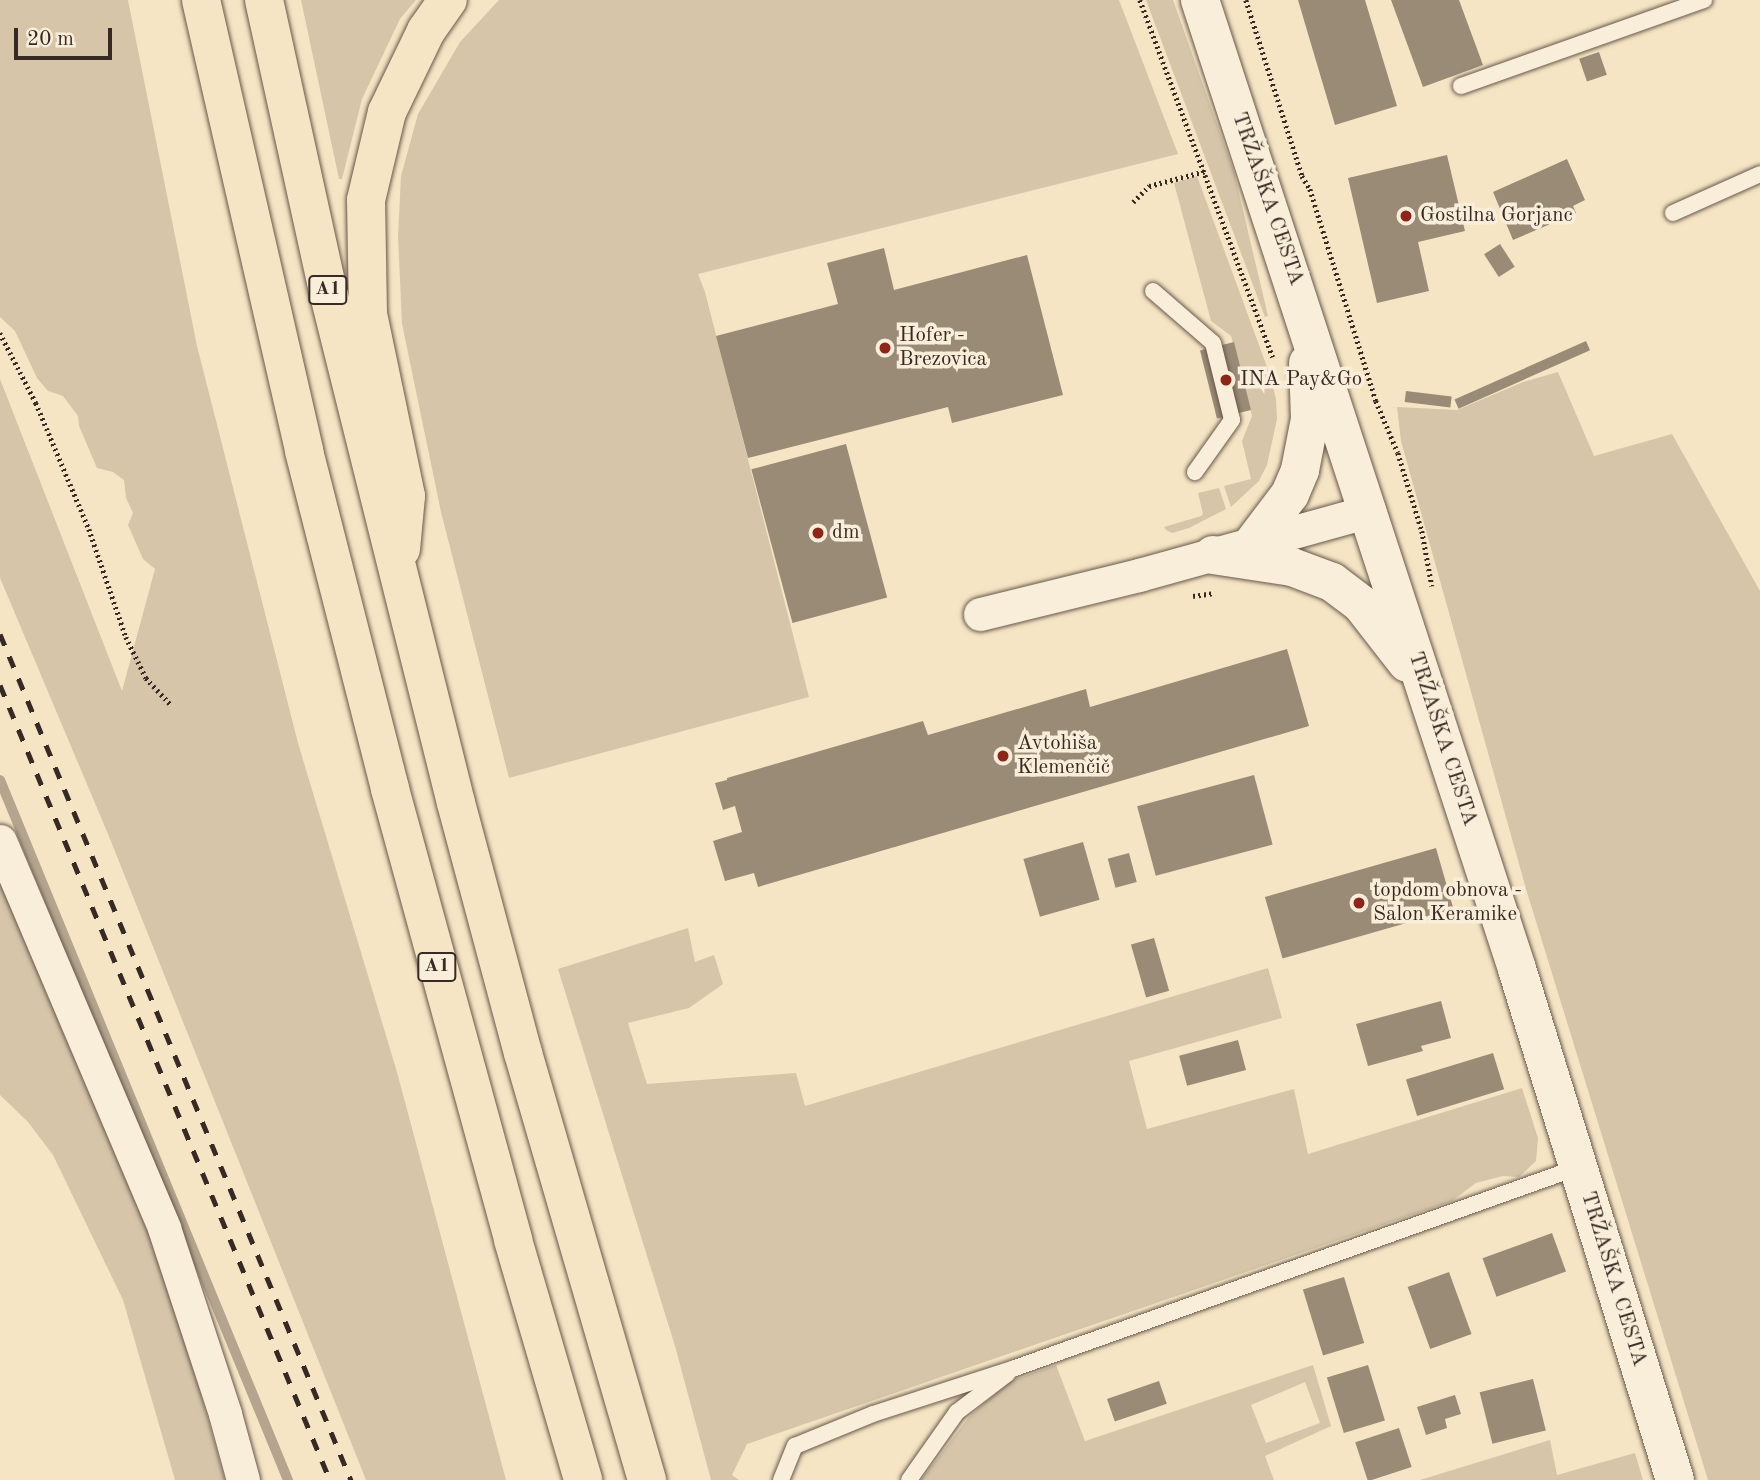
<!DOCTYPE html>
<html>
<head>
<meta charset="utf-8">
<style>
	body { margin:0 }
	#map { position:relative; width:1760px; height:1480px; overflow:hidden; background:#f6e5c4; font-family:"Old Standard TT",serif }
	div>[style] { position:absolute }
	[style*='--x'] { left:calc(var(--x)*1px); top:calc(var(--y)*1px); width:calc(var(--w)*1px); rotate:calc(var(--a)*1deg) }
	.green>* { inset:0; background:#d6c5a9 }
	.stream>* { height:10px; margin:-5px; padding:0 5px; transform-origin:5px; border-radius:5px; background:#b5a58e }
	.building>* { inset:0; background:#9a8b77; transform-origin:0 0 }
	.path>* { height:4.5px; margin-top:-2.25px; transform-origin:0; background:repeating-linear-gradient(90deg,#372924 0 2px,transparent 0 5.5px) }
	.roads { filter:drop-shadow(0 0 2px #67584c) drop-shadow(0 0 2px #67584c) }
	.service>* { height:16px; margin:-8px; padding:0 8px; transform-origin:8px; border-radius:8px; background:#f9eed9 }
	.minor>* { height:33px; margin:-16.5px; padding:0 16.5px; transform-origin:16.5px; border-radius:16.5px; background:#f9eed9 }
	.secondary>* { height:38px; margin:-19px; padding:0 19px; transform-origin:19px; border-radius:19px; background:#f9eed9 }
	.motorway>* { height:38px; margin:-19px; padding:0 19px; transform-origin:19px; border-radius:19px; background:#f6e5c4 }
	.rail>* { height:5px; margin-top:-2.5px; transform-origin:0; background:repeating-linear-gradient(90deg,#372924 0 12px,transparent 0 24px) }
	.dots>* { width:19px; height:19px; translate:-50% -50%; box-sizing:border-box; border:4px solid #f9eed9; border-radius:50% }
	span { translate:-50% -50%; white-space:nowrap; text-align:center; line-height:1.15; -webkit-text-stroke:7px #f9eed9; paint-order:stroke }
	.shield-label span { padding:2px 5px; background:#f9eed9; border:2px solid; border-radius:5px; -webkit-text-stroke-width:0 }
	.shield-label { font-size:19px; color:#372924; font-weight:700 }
	.street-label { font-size:21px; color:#372924 }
	.poi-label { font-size:21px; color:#372924 }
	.left { translate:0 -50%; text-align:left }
	.scale { position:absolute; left:14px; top:28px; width:98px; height:32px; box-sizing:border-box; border:4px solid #372924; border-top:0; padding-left:9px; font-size:21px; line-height:24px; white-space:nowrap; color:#372924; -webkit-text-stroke:5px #f9eed9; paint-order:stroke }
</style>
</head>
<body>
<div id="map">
	<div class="green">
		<i style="clip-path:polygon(0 0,128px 0,197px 346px,298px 743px,397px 1072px,506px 1480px,366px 1480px,108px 834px,0 578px,0 379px,122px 691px,155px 569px,143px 559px,128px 525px,133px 513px,126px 498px,124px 480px,113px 472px,97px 468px,79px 426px,78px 416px,63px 396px,48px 391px,37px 378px,15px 331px,0 317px)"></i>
		<i style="clip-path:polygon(301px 0,416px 0,400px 19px,362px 99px,342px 179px,339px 179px)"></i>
		<i style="clip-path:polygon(499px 0,1119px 0,1178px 154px,698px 274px,705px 292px,809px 697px,509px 778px,441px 512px,402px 324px,398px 236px,401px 176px,418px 114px,460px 42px)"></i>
		<i style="clip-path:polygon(1146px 0,1173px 0,1234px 172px,1268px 316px,1265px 317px)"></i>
		<i style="clip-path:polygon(1197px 176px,1270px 375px,1276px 399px,1277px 419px,1267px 465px,1259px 481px,1231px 507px,1224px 486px,1251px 479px,1242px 441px,1252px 416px,1231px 336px,1211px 321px,1174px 183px)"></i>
		<i style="clip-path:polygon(1558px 372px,1594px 456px,1672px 434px,1760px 591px,1760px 1480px,1708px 1480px,1526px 889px,1401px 441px,1397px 407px,1457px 410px,1523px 382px)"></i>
		<i style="clip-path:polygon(1219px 488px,1226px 509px,1189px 528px,1172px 533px,1166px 530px,1164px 527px,1201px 516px,1203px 514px,1198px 493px)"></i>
		<i style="clip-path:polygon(0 868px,137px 1186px,155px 1254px,182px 1326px,225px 1480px,175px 1480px,123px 1300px,53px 1155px,28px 1122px,0 1095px)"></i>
		<i style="clip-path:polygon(688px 928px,695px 962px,714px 955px,723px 984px,689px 1008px,628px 1023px,647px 1084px,796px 1073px,805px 1106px,1268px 968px,1282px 1018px,1129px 1061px,1147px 1129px,1294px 1089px,1308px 1154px,1522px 1088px,1538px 1138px,1536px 1161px,1519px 1177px,1503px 1176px,1476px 1183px,1452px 1201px,747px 1444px,732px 1475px,739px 1480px,711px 1480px,675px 1346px,558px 969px)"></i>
		<i style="clip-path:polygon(evenodd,1056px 1365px,1085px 1441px,1313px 1365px,1331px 1426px,1265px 1456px,1274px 1480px,921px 1480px,969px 1417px,1008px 1382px,1056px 1365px,1305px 1382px,1320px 1423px,1266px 1443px,1251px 1405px,1305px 1382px)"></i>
		<i style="clip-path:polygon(1550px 1440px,1557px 1475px,1635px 1453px,1643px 1480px,1420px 1480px)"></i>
	</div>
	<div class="stream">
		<i style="--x:0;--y:780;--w:757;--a:67.64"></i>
	</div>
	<div class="building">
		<i style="clip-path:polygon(1298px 0,1365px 0,1397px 106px,1335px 125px)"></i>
		<i style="clip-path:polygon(1391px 0,1459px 0,1483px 65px,1423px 87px)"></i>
		<i style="left:1599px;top:52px;width:24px;height:21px;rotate:71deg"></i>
		<i style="clip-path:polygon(1447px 155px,1465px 231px,1418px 242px,1429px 291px,1377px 303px,1348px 178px)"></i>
		<i style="clip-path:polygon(1567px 159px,1585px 200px,1573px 206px,1576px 213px,1513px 240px,1493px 192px)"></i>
		<i style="left:1500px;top:244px;width:27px;height:19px;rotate:57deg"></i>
		<i style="clip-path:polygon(884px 248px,894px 290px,1027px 255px,1063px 395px,952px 423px,948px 407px,748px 458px,716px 336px,838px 304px,827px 263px)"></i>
		<i style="left:1586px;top:341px;width:10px;height:144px;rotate:66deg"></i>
		<i style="left:1234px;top:342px;width:70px;height:35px;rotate:76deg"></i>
		<i style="left:1406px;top:391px;width:46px;height:11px;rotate:7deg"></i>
		<i style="left:846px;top:444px;width:159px;height:98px;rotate:75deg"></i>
		<i style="clip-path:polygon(1287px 649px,1309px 726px,758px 887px,754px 873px,725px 881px,713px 841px,742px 832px,735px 806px,723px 810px,715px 783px,727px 780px,727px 778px,923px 721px,928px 735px,1086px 689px,1090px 707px)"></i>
		<i style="left:1254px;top:775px;width:72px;height:121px;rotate:75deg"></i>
		<i style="left:1083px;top:842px;width:60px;height:62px;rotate:74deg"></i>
		<i style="left:1436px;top:848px;width:64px;height:178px;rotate:74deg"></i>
		<i style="left:1129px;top:853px;width:30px;height:22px;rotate:75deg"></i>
		<i style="left:1154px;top:938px;width:55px;height:24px;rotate:74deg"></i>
		<i style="clip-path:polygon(1441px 1001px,1451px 1038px,1421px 1046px,1423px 1051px,1368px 1066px,1356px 1024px)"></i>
		<i style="left:1238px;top:1040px;width:31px;height:61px;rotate:75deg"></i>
		<i style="left:1493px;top:1053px;width:38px;height:91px;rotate:73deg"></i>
		<i style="left:1552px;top:1233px;width:41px;height:74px;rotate:70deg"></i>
		<i style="left:1449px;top:1272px;width:66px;height:44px;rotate:70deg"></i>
		<i style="left:1344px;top:1277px;width:69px;height:43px;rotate:73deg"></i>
		<i style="left:1368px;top:1365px;width:58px;height:43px;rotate:73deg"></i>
		<i style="left:1533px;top:1379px;width:53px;height:55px;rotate:76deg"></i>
		<i style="left:1159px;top:1381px;width:24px;height:55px;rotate:71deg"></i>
		<i style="clip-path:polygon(1455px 1395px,1461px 1414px,1445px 1419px,1447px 1428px,1426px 1435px,1417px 1407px)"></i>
		<i style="left:1399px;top:1428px;width:41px;height:46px;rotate:72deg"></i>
	</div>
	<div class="path">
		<i style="--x:1140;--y:0;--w:381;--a:69.6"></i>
		<i style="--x:1246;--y:0;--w:185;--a:72.3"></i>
		<i style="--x:1302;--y:176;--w:15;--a:58"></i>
		<i style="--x:1310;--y:189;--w:222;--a:72.7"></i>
		<i style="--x:1376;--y:401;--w:56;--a:67.1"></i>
		<i style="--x:1398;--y:453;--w:82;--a:72.9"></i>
		<i style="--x:1422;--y:531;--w:56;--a:79.7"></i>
		<i style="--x:1133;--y:202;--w:23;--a:-45"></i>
		<i style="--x:1149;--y:186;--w:59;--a:-14.7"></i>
		<i style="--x:0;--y:333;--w:79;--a:62.8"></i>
		<i style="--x:36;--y:403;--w:137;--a:67.2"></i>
		<i style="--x:89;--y:529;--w:114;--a:71.1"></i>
		<i style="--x:126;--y:637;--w:46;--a:64"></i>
		<i style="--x:146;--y:678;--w:37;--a:47"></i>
		<i style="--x:1193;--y:596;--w:22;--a:-8"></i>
	</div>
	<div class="roads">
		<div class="service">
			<i style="--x:1461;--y:86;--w:258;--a:-19.5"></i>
			<i style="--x:1673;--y:213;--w:95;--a:-24.1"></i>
			<i style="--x:1153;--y:291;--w:79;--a:40.9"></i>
			<i style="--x:1213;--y:343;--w:79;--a:76.1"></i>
			<i style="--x:1232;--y:420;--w:64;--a:125.4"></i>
			<i style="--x:781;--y:1480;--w:37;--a:-68"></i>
			<i style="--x:795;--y:1446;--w:84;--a:-22.3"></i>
			<i style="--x:873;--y:1414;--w:149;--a:-17.9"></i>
			<i style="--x:1015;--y:1368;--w:599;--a:-19.62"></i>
			<i style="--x:909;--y:1480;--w:83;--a:-54.8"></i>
			<i style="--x:957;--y:1412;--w:63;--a:-37.2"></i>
		</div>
		<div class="minor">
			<i style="--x:980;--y:614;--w:164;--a:-13.8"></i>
			<i style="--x:1139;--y:575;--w:239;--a:-15.5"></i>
			<i style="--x:0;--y:841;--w:420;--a:67"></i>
			<i style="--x:164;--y:1228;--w:196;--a:71.8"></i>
			<i style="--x:225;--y:1414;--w:68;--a:74.7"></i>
		</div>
		<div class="secondary">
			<i style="--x:1200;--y:0;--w:1020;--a:71.88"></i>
			<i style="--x:1517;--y:969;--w:535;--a:72.82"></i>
			<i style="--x:1253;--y:543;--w:61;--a:-52.9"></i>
			<i style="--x:1290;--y:494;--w:26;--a:-67"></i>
			<i style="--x:1300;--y:470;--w:52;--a:-78.9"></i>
			<i style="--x:1310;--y:419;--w:56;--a:-92"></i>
			<i style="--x:1213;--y:555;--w:80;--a:8.6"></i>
			<i style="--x:1292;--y:567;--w:43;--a:20.6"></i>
			<i style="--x:1332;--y:582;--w:38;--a:37"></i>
			<i style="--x:1362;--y:605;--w:73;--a:52.2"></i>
		</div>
		<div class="motorway">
			<i style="--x:201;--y:0;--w:463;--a:77.1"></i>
			<i style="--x:304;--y:451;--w:349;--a:75.7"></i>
			<i style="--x:390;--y:789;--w:467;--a:74.7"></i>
			<i style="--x:513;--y:1240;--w:250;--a:73.7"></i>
			<i style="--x:264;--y:0;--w:302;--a:77.6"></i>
			<i style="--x:329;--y:295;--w:524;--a:75.96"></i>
			<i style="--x:456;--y:803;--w:259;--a:75"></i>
			<i style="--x:523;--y:1053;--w:445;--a:73.8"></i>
			<i style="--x:401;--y:549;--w:53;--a:-84.6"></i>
			<i style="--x:406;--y:496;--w:186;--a:-101.8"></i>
			<i style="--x:368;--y:314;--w:114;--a:-91"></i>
			<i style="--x:366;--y:200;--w:90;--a:-76.6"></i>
			<i style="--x:387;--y:112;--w:90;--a:-64.3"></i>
			<i style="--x:426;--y:31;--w:38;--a:-55"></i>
		</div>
	</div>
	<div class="rail">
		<i style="--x:0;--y:634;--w:916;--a:67.47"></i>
		<i style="--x:0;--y:685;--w:861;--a:67.46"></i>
	</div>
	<div class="dots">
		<i style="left:1406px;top:216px;background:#8f2418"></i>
		<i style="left:885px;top:348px;background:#8f2418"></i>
		<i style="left:1226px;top:380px;background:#8f2418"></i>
		<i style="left:818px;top:533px;background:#8f2418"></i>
		<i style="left:1003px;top:756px;background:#8f2418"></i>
		<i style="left:1359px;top:903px;background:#8f2418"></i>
	</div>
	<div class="shield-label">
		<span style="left:328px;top:290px">A1</span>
		<span style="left:437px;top:967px">A1</span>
	</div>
	<div class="street-label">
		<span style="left:1267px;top:199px;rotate:71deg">TRŽAŠKA CESTA</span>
		<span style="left:1442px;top:739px;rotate:72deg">TRŽAŠKA CESTA</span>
		<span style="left:1613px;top:1279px;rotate:73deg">TRŽAŠKA CESTA</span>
	</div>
	<div class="poi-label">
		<span class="left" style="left:1420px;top:216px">Gostilna Gorjanc</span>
		<span class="left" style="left:899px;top:348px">Hofer -<br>Brezovica</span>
		<span class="left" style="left:1240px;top:380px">INA Pay&amp;Go</span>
		<span class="left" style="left:832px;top:533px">dm</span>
		<span class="left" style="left:1017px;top:756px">Avtohiša<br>Klemenčič</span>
		<span class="left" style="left:1373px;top:903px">topdom obnova -<br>Salon Keramike</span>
	</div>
	<div class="scale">20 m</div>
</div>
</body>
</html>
